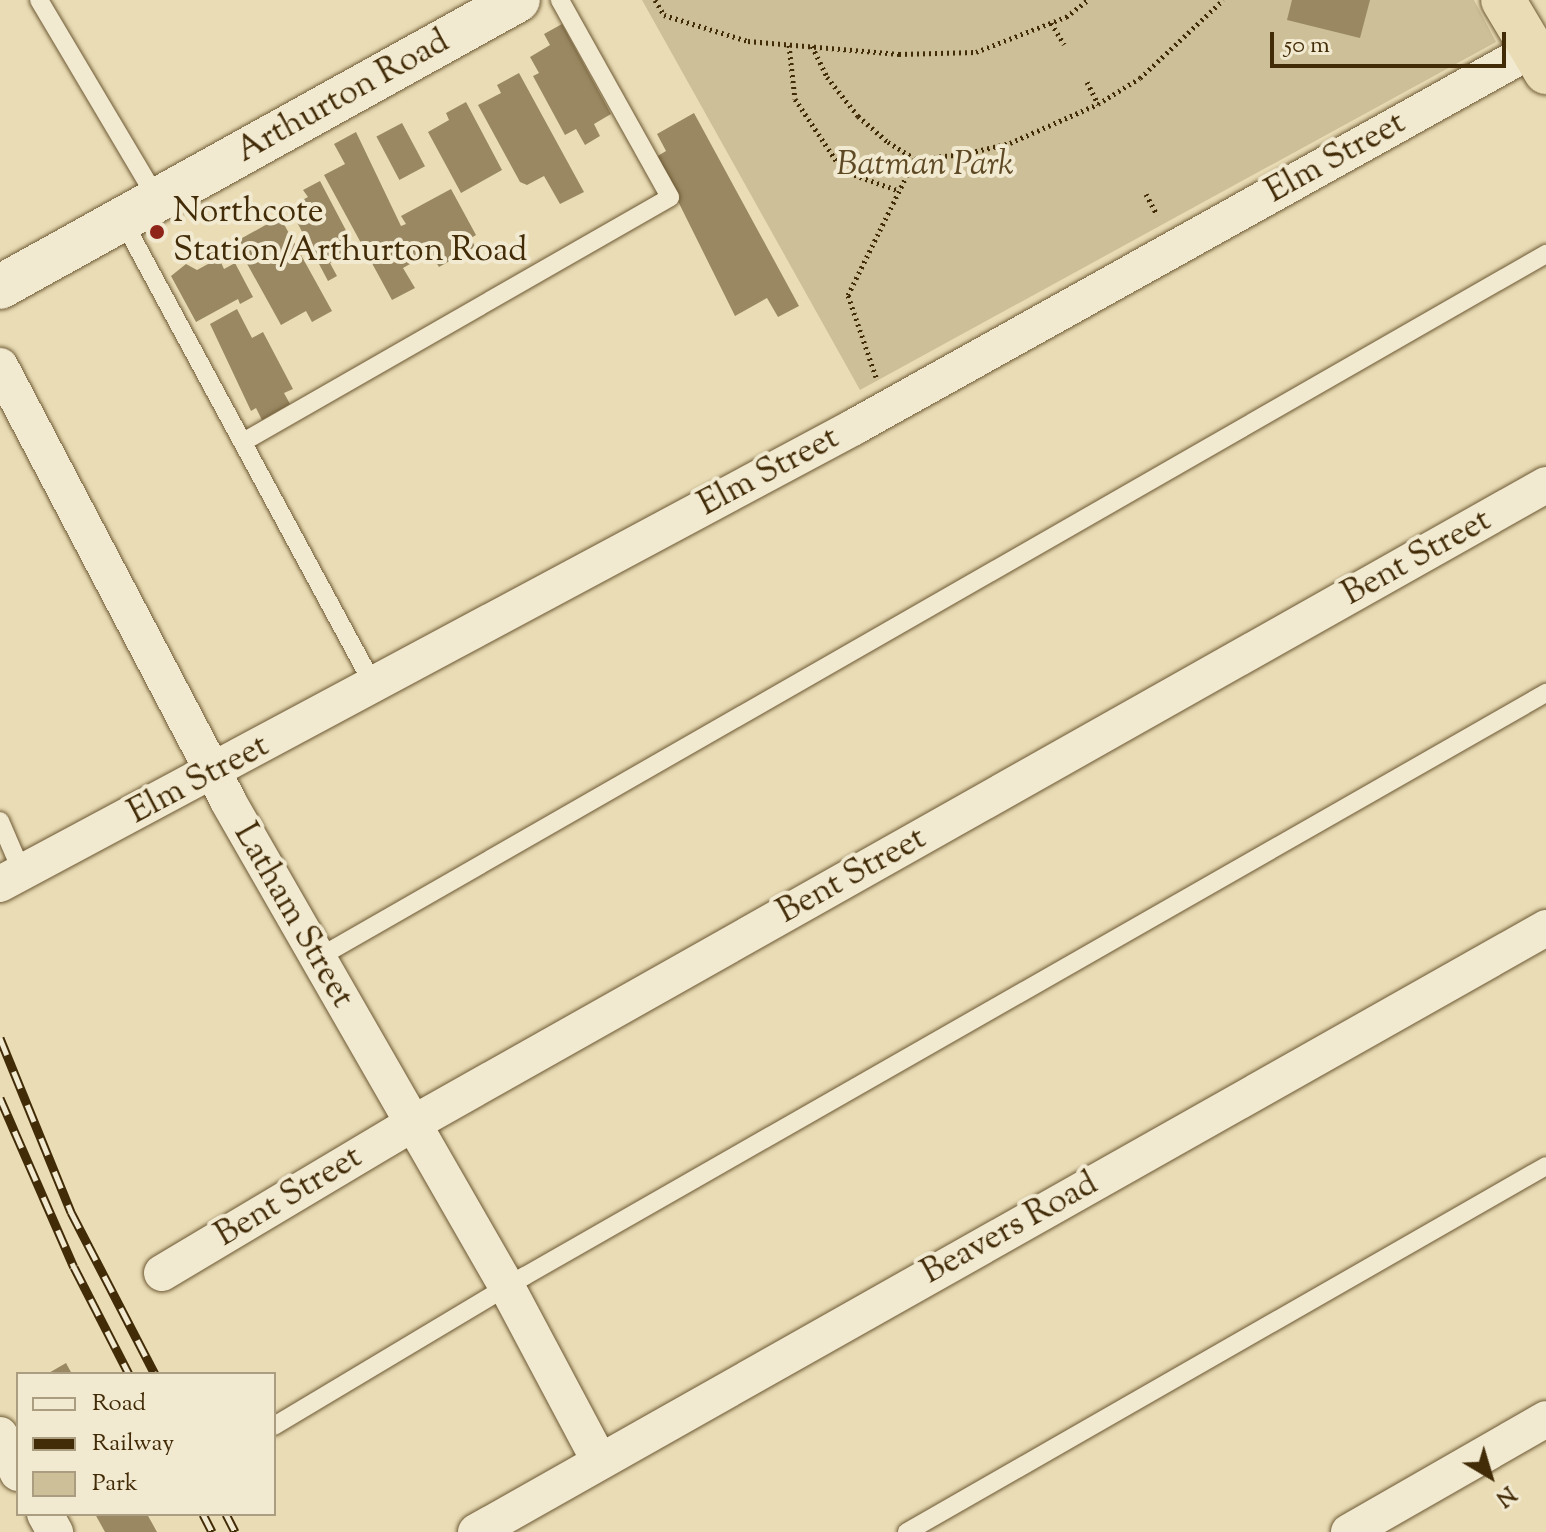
<!DOCTYPE html>
<html>
<head>
<meta charset="utf-8">
<style>
	body { margin:0 }
	#map { position:relative; width:1546px; height:1532px; overflow:hidden; background:#eaddb6; font-family:"Sorts Mill Goudy",serif }
	div>[style] { position:absolute }
	[style*='--x'] { left:calc(var(--x)*1px); top:calc(var(--y)*1px); width:calc(var(--w)*1px); rotate:calc(var(--a)*1deg) }
	.green>* { inset:0; background:#cdbf98 }
	.building>* { inset:0; background:#998862; transform-origin:0 0 }
	.path>* { height:5px; margin-top:-2.5px; transform-origin:0; background:repeating-linear-gradient(90deg,#422b07 0 2px,transparent 0 6px) }
	.roads { filter:drop-shadow(0 0 2px #6c5833) drop-shadow(0 0 2px #6c5833) }
	.service>* { height:18px; margin:-9px; padding:0 9px; transform-origin:9px; border-radius:9px; background:#f1e9d0 }
	.minor>* { height:36px; margin:-18px; padding:0 18px; transform-origin:18px; border-radius:18px; background:#f1e9d0 }
	.tertiary>* { height:44px; margin:-22px; padding:0 22px; transform-origin:22px; border-radius:22px; background:#f1e9d0 }
	.trunk>* { height:44px; margin:-22px; padding:0 22px; transform-origin:22px; border-radius:22px; background:#eaddb6 }
	.rail>* { height:9px; margin-top:-4.5px; transform-origin:0; background:repeating-linear-gradient(90deg,#f1e9d0 0 18px,#422b07 0 36px); box-sizing:border-box; border-block:2px solid #422b07 }
	.dots>* { width:22px; height:22px; translate:-50% -50%; box-sizing:border-box; border:4px solid #f1e9d0; border-radius:50% }
	span { translate:-50% -50%; white-space:nowrap; text-align:center; line-height:1.15; -webkit-text-stroke:8px #f1e9d0; paint-order:stroke }
	.street-label { font-size:34px; color:#422b07 }
	.park-label { font-size:34px; color:#5e4924; font-style:italic }
	.poi-label { font-size:34px; color:#422b07 }
	.left { translate:0 -50%; text-align:left }
	.legend { position:absolute; left:16px; top:1372px; width:260px; height:144px; box-sizing:border-box; background:#f1e9d0; border:2px solid #ab9d80; margin:0; padding:10px 14px; list-style:none; font-size:24px; color:#422b07 }
	.legend li { display:flex; align-items:center; gap:16px; height:40px }
	.legend b { width:40px; border:2px solid #ab9d80 }
	.north { position:absolute; left:1450px; top:1436px; width:80px; height:80px; -webkit-text-stroke:6px #f1e9d0; paint-order:stroke; rotate:142deg; font-size:22px; font-weight:700; line-height:32px; text-align:center; color:#422b07 }
	.north::after { content:''; display:block; margin:auto; width:28px; height:36px; background:#422b07; clip-path:polygon(50% 0,100% 100%,50% 72%,0 100%) }
	.scale { position:absolute; left:1270px; top:32px; width:236px; height:36px; box-sizing:border-box; border:4px solid #422b07; border-top:0; padding-left:10px; font-size:24px; line-height:28px; white-space:nowrap; color:#422b07; -webkit-text-stroke:6px #f1e9d0; paint-order:stroke }
</style>
</head>
<body>
<div id="map">
	<div class="green">
		<i style="clip-path:polygon(642px 0,1474px 0,1496px 42px,860px 390px)"></i>
	</div>
	<div class="building">
		<i style="clip-path:polygon(1292px 0,1370px 0,1360px 38px,1287px 20px)"></i>
		<i style="clip-path:polygon(562px 24px,611px 114px,594px 124px,600px 136px,585px 145px,576px 129px,565px 135px,533px 76px,539px 73px,530px 57px,550px 45px,544px 34px)"></i>
		<i style="clip-path:polygon(519px 73px,584px 192px,560px 204px,544px 176px,527px 185px,520px 182px,478px 105px,501px 93px,497px 85px)"></i>
		<i style="clip-path:polygon(466px 102px,502px 170px,461px 193px,428px 132px,449px 120px,446px 113px)"></i>
		<i style="clip-path:polygon(694px 113px,799px 306px,778px 317px,767px 298px,735px 316px,656px 157px,666px 151px,657px 134px)"></i>
		<i style="left:402px;top:123px;width:49px;height:29px;rotate:62deg"></i>
		<i style="clip-path:polygon(356px 132px,401px 226px,406px 224px,401px 216px,451px 189px,476px 235px,471px 238px,475px 247px,439px 267px,434px 259px,427px 263px,424px 256px,403px 268px,415px 288px,392px 300px,324px 175px,345px 164px,334px 144px)"></i>
		<i style="clip-path:polygon(320px 181px,350px 238px,338px 244px,344px 256px,330px 263px,337px 276px,328px 281px,289px 207px,308px 197px,303px 190px)"></i>
		<i style="clip-path:polygon(280px 217px,332px 311px,312px 322px,306px 311px,281px 325px,235px 242px)"></i>
		<i style="clip-path:polygon(219px 258px,224px 269px,235px 263px,253px 297px,240px 304px,238px 299px,196px 322px,171px 276px,186px 264px,197px 270px)"></i>
		<i style="clip-path:polygon(237px 309px,252px 338px,263px 332px,293px 389px,284px 393px,290px 404px,262px 420px,256px 408px,251px 411px,210px 324px)"></i>
		<i style="clip-path:polygon(66px 1363px,72px 1374px,47px 1374px)"></i>
		<i style="clip-path:polygon(95px 1514px,147px 1514px,157px 1532px,105px 1532px)"></i>
	</div>
	<div class="path">
		<i style="--x:655;--y:0;--w:17;--a:59"></i>
		<i style="--x:664;--y:15;--w:88;--a:17.2"></i>
		<i style="--x:748;--y:41;--w:152;--a:4.9"></i>
		<i style="--x:899;--y:54;--w:77;--a:-1.5"></i>
		<i style="--x:976;--y:52;--w:97;--a:-21.3"></i>
		<i style="--x:1066;--y:17;--w:28;--a:-38"></i>
		<i style="--x:1051;--y:23;--w:25;--a:58"></i>
		<i style="--x:789;--y:45;--w:54;--a:83.7"></i>
		<i style="--x:795;--y:99;--w:87;--a:56.3"></i>
		<i style="--x:843;--y:171;--w:60;--a:19.3"></i>
		<i style="--x:812;--y:46;--w:34;--a:64"></i>
		<i style="--x:827;--y:77;--w:50;--a:51.5"></i>
		<i style="--x:858;--y:116;--w:40;--a:41"></i>
		<i style="--x:888;--y:142;--w:32;--a:32"></i>
		<i style="--x:915;--y:159;--w:49;--a:-5.8"></i>
		<i style="--x:964;--y:154;--w:47;--a:-13.4"></i>
		<i style="--x:1010;--y:143;--w:96;--a:-23.9"></i>
		<i style="--x:1098;--y:104;--w:49;--a:-31.8"></i>
		<i style="--x:1140;--y:78;--w:114;--a:-43.2"></i>
		<i style="--x:1087;--y:82;--w:25;--a:63"></i>
		<i style="--x:1146;--y:194;--w:24;--a:62"></i>
		<i style="--x:876;--y:377;--w:87;--a:-108.9"></i>
		<i style="--x:848;--y:295;--w:152;--a:-63.8"></i>
	</div>
	<div class="roads">
		<div class="service">
			<i style="--x:39;--y:0;--w:231;--a:59.3"></i>
			<i style="--x:122;--y:219;--w:528;--a:61.64"></i>
			<i style="--x:243;--y:442;--w:492;--a:-29.8"></i>
			<i style="--x:670;--y:197;--w:226;--a:-119.2"></i>
			<i style="--x:0;--y:821;--w:56;--a:66.7"></i>
			<i style="--x:316;--y:959;--w:1418;--a:-29.82"></i>
			<i style="--x:274;--y:1426;--w:292;--a:-30.9"></i>
			<i style="--x:525;--y:1276;--w:1176;--a:-29.73"></i>
			<i style="--x:907;--y:1532;--w:736;--a:-29.8"></i>
		</div>
		<div class="minor">
			<i style="--x:0;--y:366;--w:491;--a:62.3"></i>
			<i style="--x:228;--y:801;--w:560;--a:60.14"></i>
			<i style="--x:507;--y:1287;--w:196;--a:62"></i>
			<i style="--x:0;--y:884;--w:969;--a:-28.15"></i>
			<i style="--x:854;--y:427;--w:777;--a:-29.1"></i>
			<i style="--x:162;--y:1273;--w:293;--a:-30.8"></i>
			<i style="--x:414;--y:1123;--w:1299;--a:-29.41"></i>
			<i style="--x:0;--y:1435;--w:42;--a:64.7"></i>
			<i style="--x:45;--y:1514;--w:21;--a:61"></i>
			<i style="--x:476;--y:1532;--w:1229;--a:-29.44"></i>
			<i style="--x:1349;--y:1532;--w:227;--a:-29.8"></i>
		</div>
		<div class="tertiary">
			<i style="--x:0;--y:287;--w:592;--a:-28.99"></i>
		</div>
		<div class="trunk">
			<i style="--x:1503;--y:0;--w:84;--a:59.2"></i>
		</div>
	</div>
	<div class="rail">
		<i style="--x:0;--y:1038;--w:188;--a:67.8"></i>
		<i style="--x:71;--y:1212;--w:182;--a:62.6"></i>
		<i style="--x:0;--y:1098;--w:184;--a:66.4"></i>
		<i style="--x:74;--y:1267;--w:120;--a:62.8"></i>
		<i style="--x:203;--y:1514;--w:20;--a:63"></i>
		<i style="--x:226;--y:1514;--w:20;--a:63"></i>
	</div>
	<div class="dots">
		<i style="left:157px;top:232px;background:#8f2418"></i>
	</div>
	<div class="street-label">
		<span style="left:343px;top:97px;rotate:-29deg">Arthurton Road</span>
		<span style="left:1336px;top:158px;rotate:-29deg">Elm Street</span>
		<span style="left:769px;top:472px;rotate:-28deg">Elm Street</span>
		<span style="left:1417px;top:558px;rotate:-29deg">Bent Street</span>
		<span style="left:199px;top:780px;rotate:-28deg">Elm Street</span>
		<span style="left:852px;top:876px;rotate:-29deg">Bent Street</span>
		<span style="left:293px;top:916px;rotate:60deg">Latham Street</span>
		<span style="left:289px;top:1197px;rotate:-31deg">Bent Street</span>
		<span style="left:1010px;top:1229px;rotate:-29deg">Beavers Road</span>
	</div>
	<div class="park-label">
		<span style="left:925px;top:166px">Batman Park</span>
	</div>
	<div class="poi-label">
		<span class="left" style="left:173px;top:232px">Northcote<br>Station/Arthurton Road</span>
	</div>
	<ul class="legend">
	<li><b style="height:10px;background:#f1e9d0"></b>Road</li>
	<li><b style="height:10px;background:#422b07"></b>Railway</li>
	<li><b style="height:22px;background:#cdbf98"></b>Park</li>
	</ul>
	<div class="north">N</div>
	<div class="scale">50 m</div>
</div>
</body>
</html>
